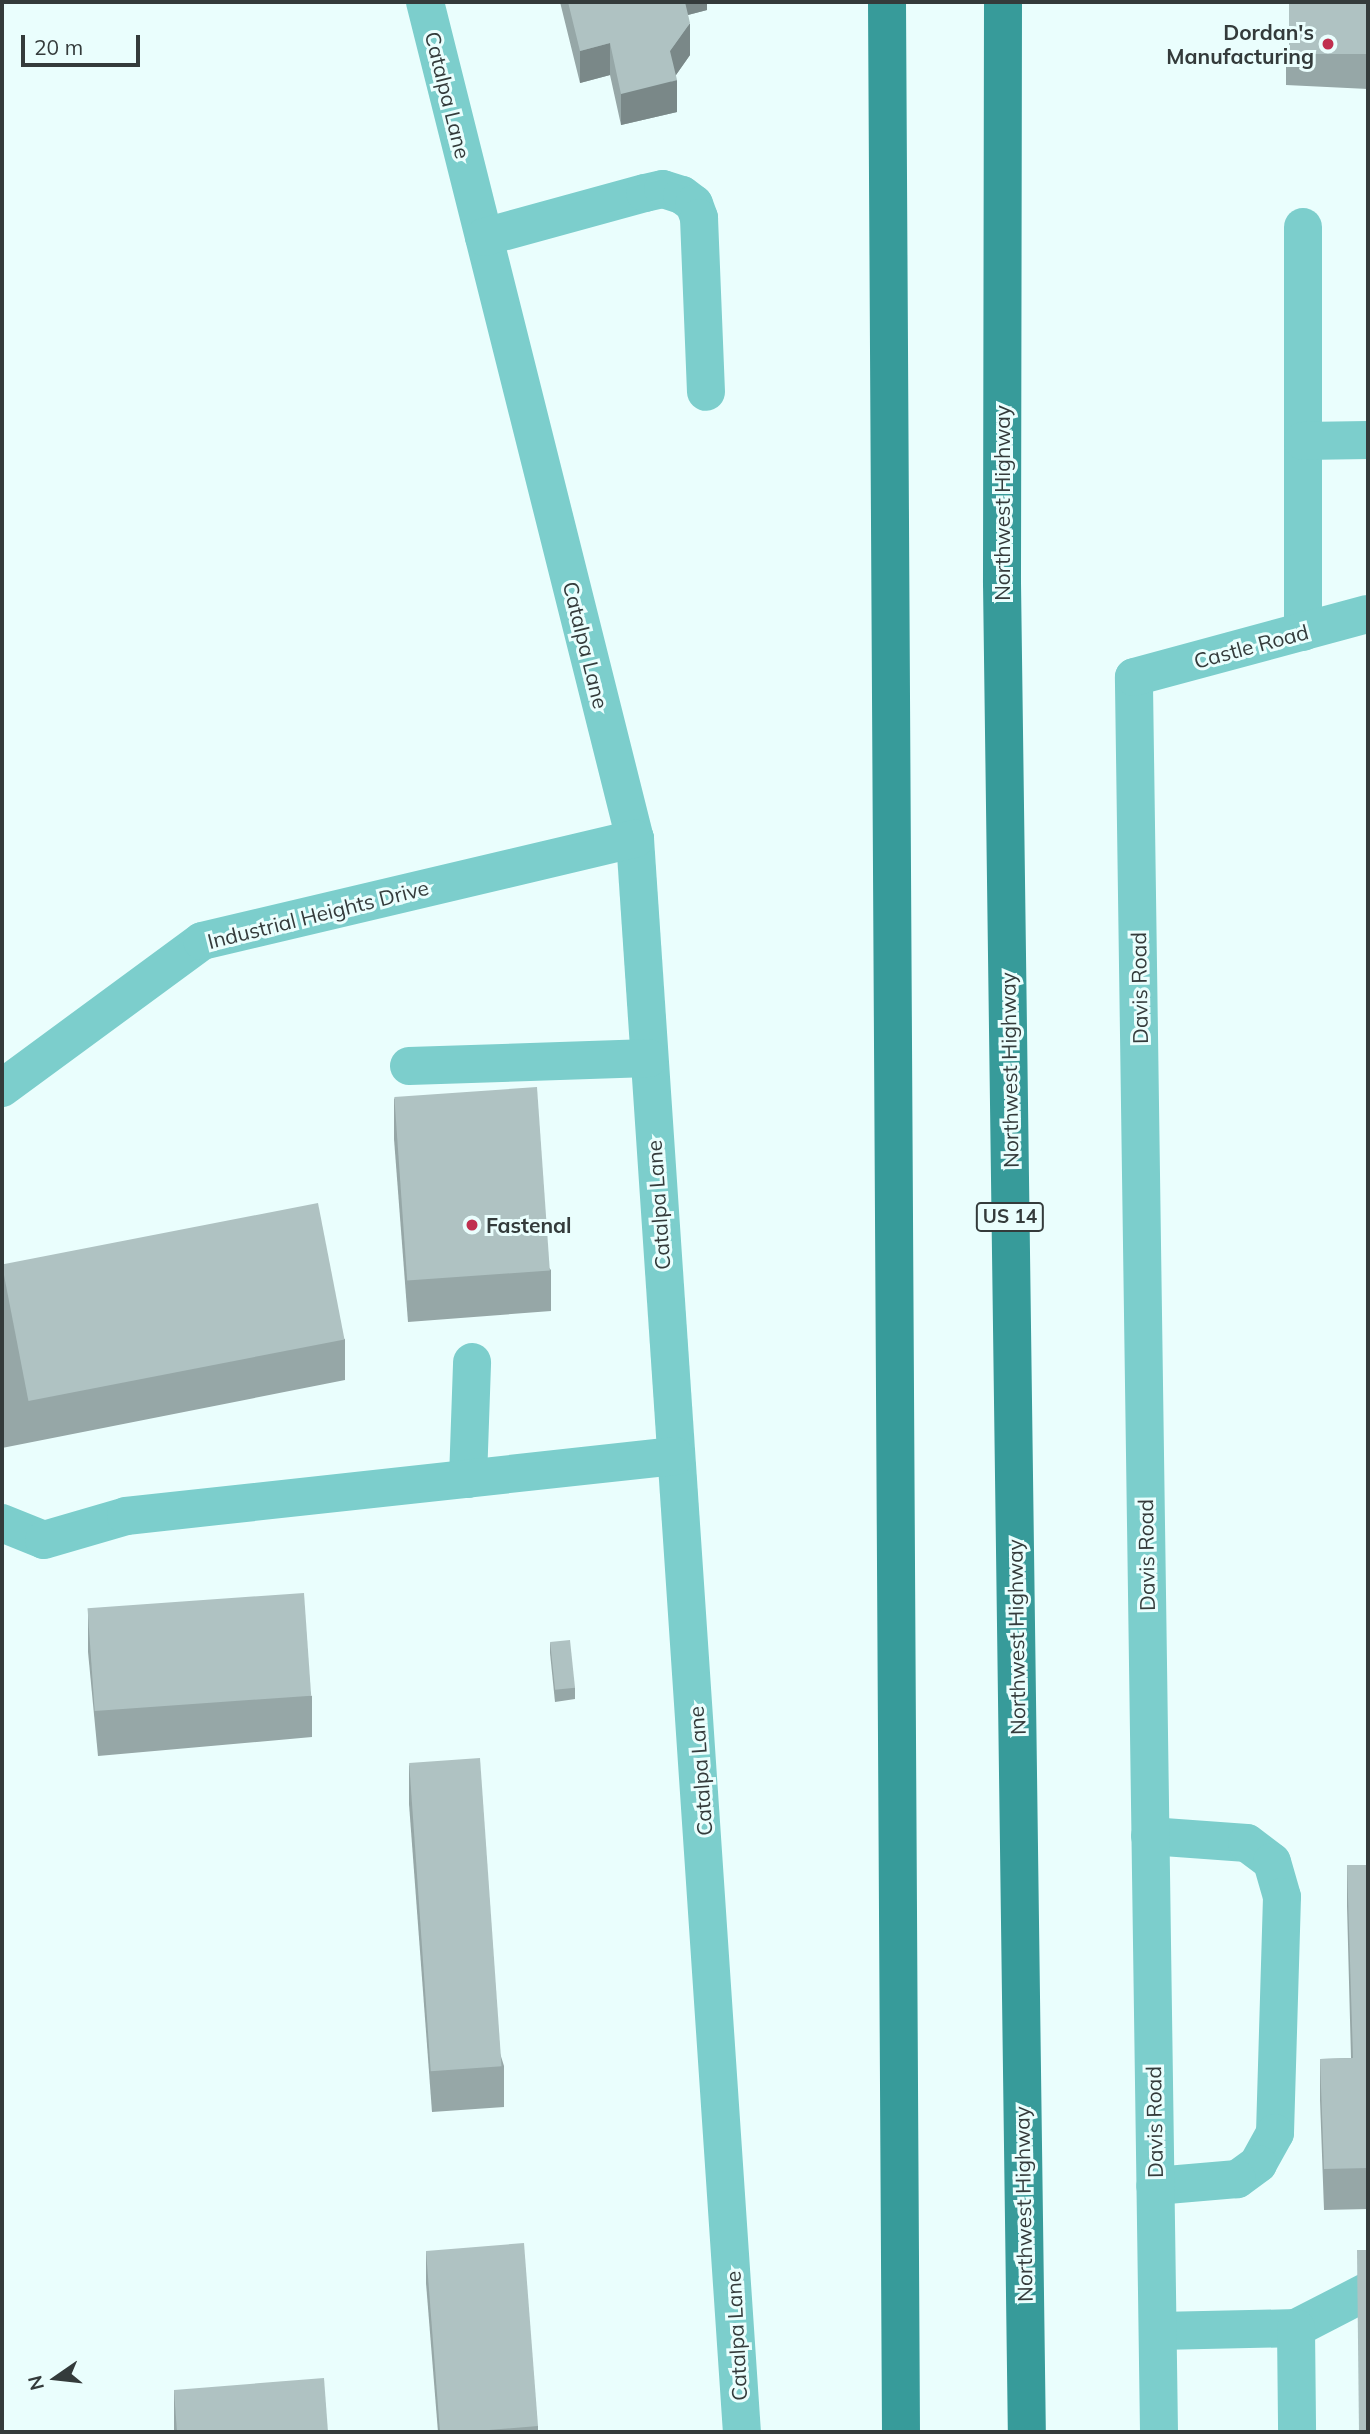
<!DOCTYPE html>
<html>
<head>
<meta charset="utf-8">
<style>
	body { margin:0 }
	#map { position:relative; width:1370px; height:2434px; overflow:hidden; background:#eafefd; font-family:Mulish,sans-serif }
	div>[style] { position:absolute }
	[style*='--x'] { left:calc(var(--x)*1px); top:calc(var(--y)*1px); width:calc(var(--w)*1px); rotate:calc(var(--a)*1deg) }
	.minor>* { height:38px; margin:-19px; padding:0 19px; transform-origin:19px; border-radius:19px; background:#7ccecc }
	.major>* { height:38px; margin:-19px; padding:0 19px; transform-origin:19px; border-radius:19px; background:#379b9a }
	.wall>* { inset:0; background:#96a7a7 }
	.shaded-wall>* { inset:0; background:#7a8888 }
	.building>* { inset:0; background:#afc2c2; transform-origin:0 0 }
	.dots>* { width:19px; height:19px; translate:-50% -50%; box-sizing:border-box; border:4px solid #eafefd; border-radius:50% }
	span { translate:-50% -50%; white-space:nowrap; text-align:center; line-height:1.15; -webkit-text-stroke:6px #eafefd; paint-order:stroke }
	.shield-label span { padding:2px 5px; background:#eafefd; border:2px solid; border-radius:5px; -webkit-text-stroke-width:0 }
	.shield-label { font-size:19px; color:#343b3b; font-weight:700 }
	.poi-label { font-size:21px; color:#343b3b; font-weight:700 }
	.right { translate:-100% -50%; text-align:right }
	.left { translate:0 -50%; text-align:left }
	.street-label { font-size:21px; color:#343b3b }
	.frame { position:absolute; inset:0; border:4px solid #343b3b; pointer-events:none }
	.north { position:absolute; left:21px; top:2343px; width:70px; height:70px; -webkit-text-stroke:5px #eafefd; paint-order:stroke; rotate:256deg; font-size:19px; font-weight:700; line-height:28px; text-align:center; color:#343b3b }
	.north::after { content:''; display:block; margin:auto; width:24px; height:32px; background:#343b3b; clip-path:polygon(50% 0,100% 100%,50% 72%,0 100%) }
	.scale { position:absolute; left:21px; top:35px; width:119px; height:32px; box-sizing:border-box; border:4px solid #343b3b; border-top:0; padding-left:9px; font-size:21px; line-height:24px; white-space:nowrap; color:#343b3b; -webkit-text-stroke:5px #eafefd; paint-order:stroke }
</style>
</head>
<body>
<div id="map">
	<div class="minor">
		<i style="--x:425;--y:2;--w:863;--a:75.92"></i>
		<i style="--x:635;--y:839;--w:1597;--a:86.16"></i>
		<i style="--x:1303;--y:227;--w:405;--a:90"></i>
		<i style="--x:484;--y:237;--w:167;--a:-15.3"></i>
		<i style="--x:645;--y:193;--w:18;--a:-13"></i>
		<i style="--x:663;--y:189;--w:20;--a:18"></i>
		<i style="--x:682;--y:195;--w:15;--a:37"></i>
		<i style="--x:694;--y:204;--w:15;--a:70"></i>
		<i style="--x:699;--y:218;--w:174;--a:87.7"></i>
		<i style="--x:1303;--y:441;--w:65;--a:-0.9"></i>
		<i style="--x:409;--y:1066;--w:240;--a:-1.9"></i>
		<i style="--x:2;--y:1088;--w:248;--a:-36.3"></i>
		<i style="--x:202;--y:941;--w:445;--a:-13.3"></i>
		<i style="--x:468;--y:1479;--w:117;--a:-88"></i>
		<i style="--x:2;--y:1523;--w:45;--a:22"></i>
		<i style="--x:44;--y:1540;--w:85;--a:-16.3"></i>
		<i style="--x:126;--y:1516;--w:552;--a:-6.24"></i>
		<i style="--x:1150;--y:1836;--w:97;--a:4.1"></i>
		<i style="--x:1247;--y:1843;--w:31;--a:37"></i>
		<i style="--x:1272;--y:1862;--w:36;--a:74"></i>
		<i style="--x:1282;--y:1897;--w:236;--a:91.7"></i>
		<i style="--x:1275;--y:2133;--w:35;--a:119"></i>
		<i style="--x:1258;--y:2164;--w:26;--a:144"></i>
		<i style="--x:1237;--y:2179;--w:82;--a:175.1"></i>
		<i style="--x:1296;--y:2328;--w:81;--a:-27.2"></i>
		<i style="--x:1158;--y:2331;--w:138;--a:-1.2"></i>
		<i style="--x:1296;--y:2328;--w:104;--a:89.4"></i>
		<i style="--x:1159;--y:2432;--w:1755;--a:-90.82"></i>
		<i style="--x:1134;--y:677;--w:242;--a:-15.1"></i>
	</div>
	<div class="major">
		<i style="--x:887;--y:2;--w:2430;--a:89.67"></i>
		<i style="--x:1003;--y:2;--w:581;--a:90.1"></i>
		<i style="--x:1002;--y:583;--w:1849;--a:89.23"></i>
	</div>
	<div class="wall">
		<i style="clip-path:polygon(560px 2px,707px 2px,707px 10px,688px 15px,690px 55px,676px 75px,677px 112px,621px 125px,610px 75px,580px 83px)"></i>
		<i style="clip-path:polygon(1368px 2px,1368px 89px,1286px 85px,1286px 54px)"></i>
		<i style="clip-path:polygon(394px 1098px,551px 1270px,551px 1311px,408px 1322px,394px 1139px)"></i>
		<i style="clip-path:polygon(2px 1266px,345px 1339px,345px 1380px,2px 1448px)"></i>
		<i style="clip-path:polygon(88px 1612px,312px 1696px,312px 1737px,98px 1756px,88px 1652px)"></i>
		<i style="clip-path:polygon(550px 1642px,575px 1688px,575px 1699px,555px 1702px,550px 1653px)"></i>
		<i style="clip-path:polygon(409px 1763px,504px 2066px,504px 2107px,432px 2112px,409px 1804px)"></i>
		<i style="clip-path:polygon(1347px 1865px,1368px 1865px,1368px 2209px,1324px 2210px,1320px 2100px,1320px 2059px,1351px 2058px,1347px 1906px)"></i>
		<i style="clip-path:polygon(426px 2251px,538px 2426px,538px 2432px,438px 2432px,426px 2283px)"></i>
		<i style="clip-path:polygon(174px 2390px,328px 2432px,174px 2432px)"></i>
	</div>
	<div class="shaded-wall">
		<i style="clip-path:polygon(680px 2px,707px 2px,707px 10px,680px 17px)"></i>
		<i style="clip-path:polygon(690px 23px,690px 55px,671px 82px,677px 80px,677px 112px,621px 125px,621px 94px,670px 51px)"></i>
		<i style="clip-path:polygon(610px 43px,610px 75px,580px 83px,580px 51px)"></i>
	</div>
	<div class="building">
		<i style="clip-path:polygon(568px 2px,685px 2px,690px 23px,670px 51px,677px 80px,621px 94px,610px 43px,580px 51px)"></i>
		<i style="left:1289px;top:2px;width:79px;height:52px"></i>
		<i style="left:537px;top:1087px;width:184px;height:143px;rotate:86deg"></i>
		<i style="left:318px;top:1203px;width:139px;height:322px;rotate:79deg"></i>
		<i style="left:304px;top:1593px;width:103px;height:217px;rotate:86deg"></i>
		<i style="left:570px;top:1640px;width:48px;height:20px;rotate:84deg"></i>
		<i style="left:480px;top:1758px;width:309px;height:71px;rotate:86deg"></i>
		<i style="clip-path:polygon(1347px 1865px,1368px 1865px,1368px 2168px,1324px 2169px,1320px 2059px,1353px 2058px)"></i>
		<i style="clip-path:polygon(524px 2243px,538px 2426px,465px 2432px,440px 2432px,426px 2251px)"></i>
		<i style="clip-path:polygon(1357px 2250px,1368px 2250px,1368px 2432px,1359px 2432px)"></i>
		<i style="clip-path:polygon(324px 2378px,328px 2432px,177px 2432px,174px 2390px)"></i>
	</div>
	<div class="dots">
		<i style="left:1328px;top:44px;background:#c0304f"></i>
		<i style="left:472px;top:1225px;background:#c0304f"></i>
	</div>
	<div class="shield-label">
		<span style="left:1010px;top:1217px">US 14</span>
	</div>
	<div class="poi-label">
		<span class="right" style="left:1314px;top:44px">Dordan's<br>Manufacturing</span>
		<span class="left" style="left:486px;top:1225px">Fastenal</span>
	</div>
	<div class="street-label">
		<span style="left:448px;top:95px;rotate:76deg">Catalpa Lane</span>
		<span style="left:1002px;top:503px;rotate:-90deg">Northwest Highway</span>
		<span style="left:586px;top:645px;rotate:76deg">Catalpa Lane</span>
		<span style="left:1251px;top:646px;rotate:-15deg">Castle Road</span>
		<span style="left:318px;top:914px;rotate:-14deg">Industrial Heights Drive</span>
		<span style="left:1139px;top:988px;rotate:-91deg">Davis Road</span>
		<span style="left:1009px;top:1070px;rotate:-91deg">Northwest Highway</span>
		<span style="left:658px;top:1205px;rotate:-94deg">Catalpa Lane</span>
		<span style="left:1146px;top:1555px;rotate:-91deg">Davis Road</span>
		<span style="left:1016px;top:1637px;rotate:-91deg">Northwest Highway</span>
		<span style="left:700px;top:1771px;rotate:-94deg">Catalpa Lane</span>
		<span style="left:1154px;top:2122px;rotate:-91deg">Davis Road</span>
		<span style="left:1023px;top:2204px;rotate:-91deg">Northwest Highway</span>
		<span style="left:736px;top:2336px;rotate:-93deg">Catalpa Lane</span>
	</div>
	<div class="frame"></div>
	<div class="north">N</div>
	<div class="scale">20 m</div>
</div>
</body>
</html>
